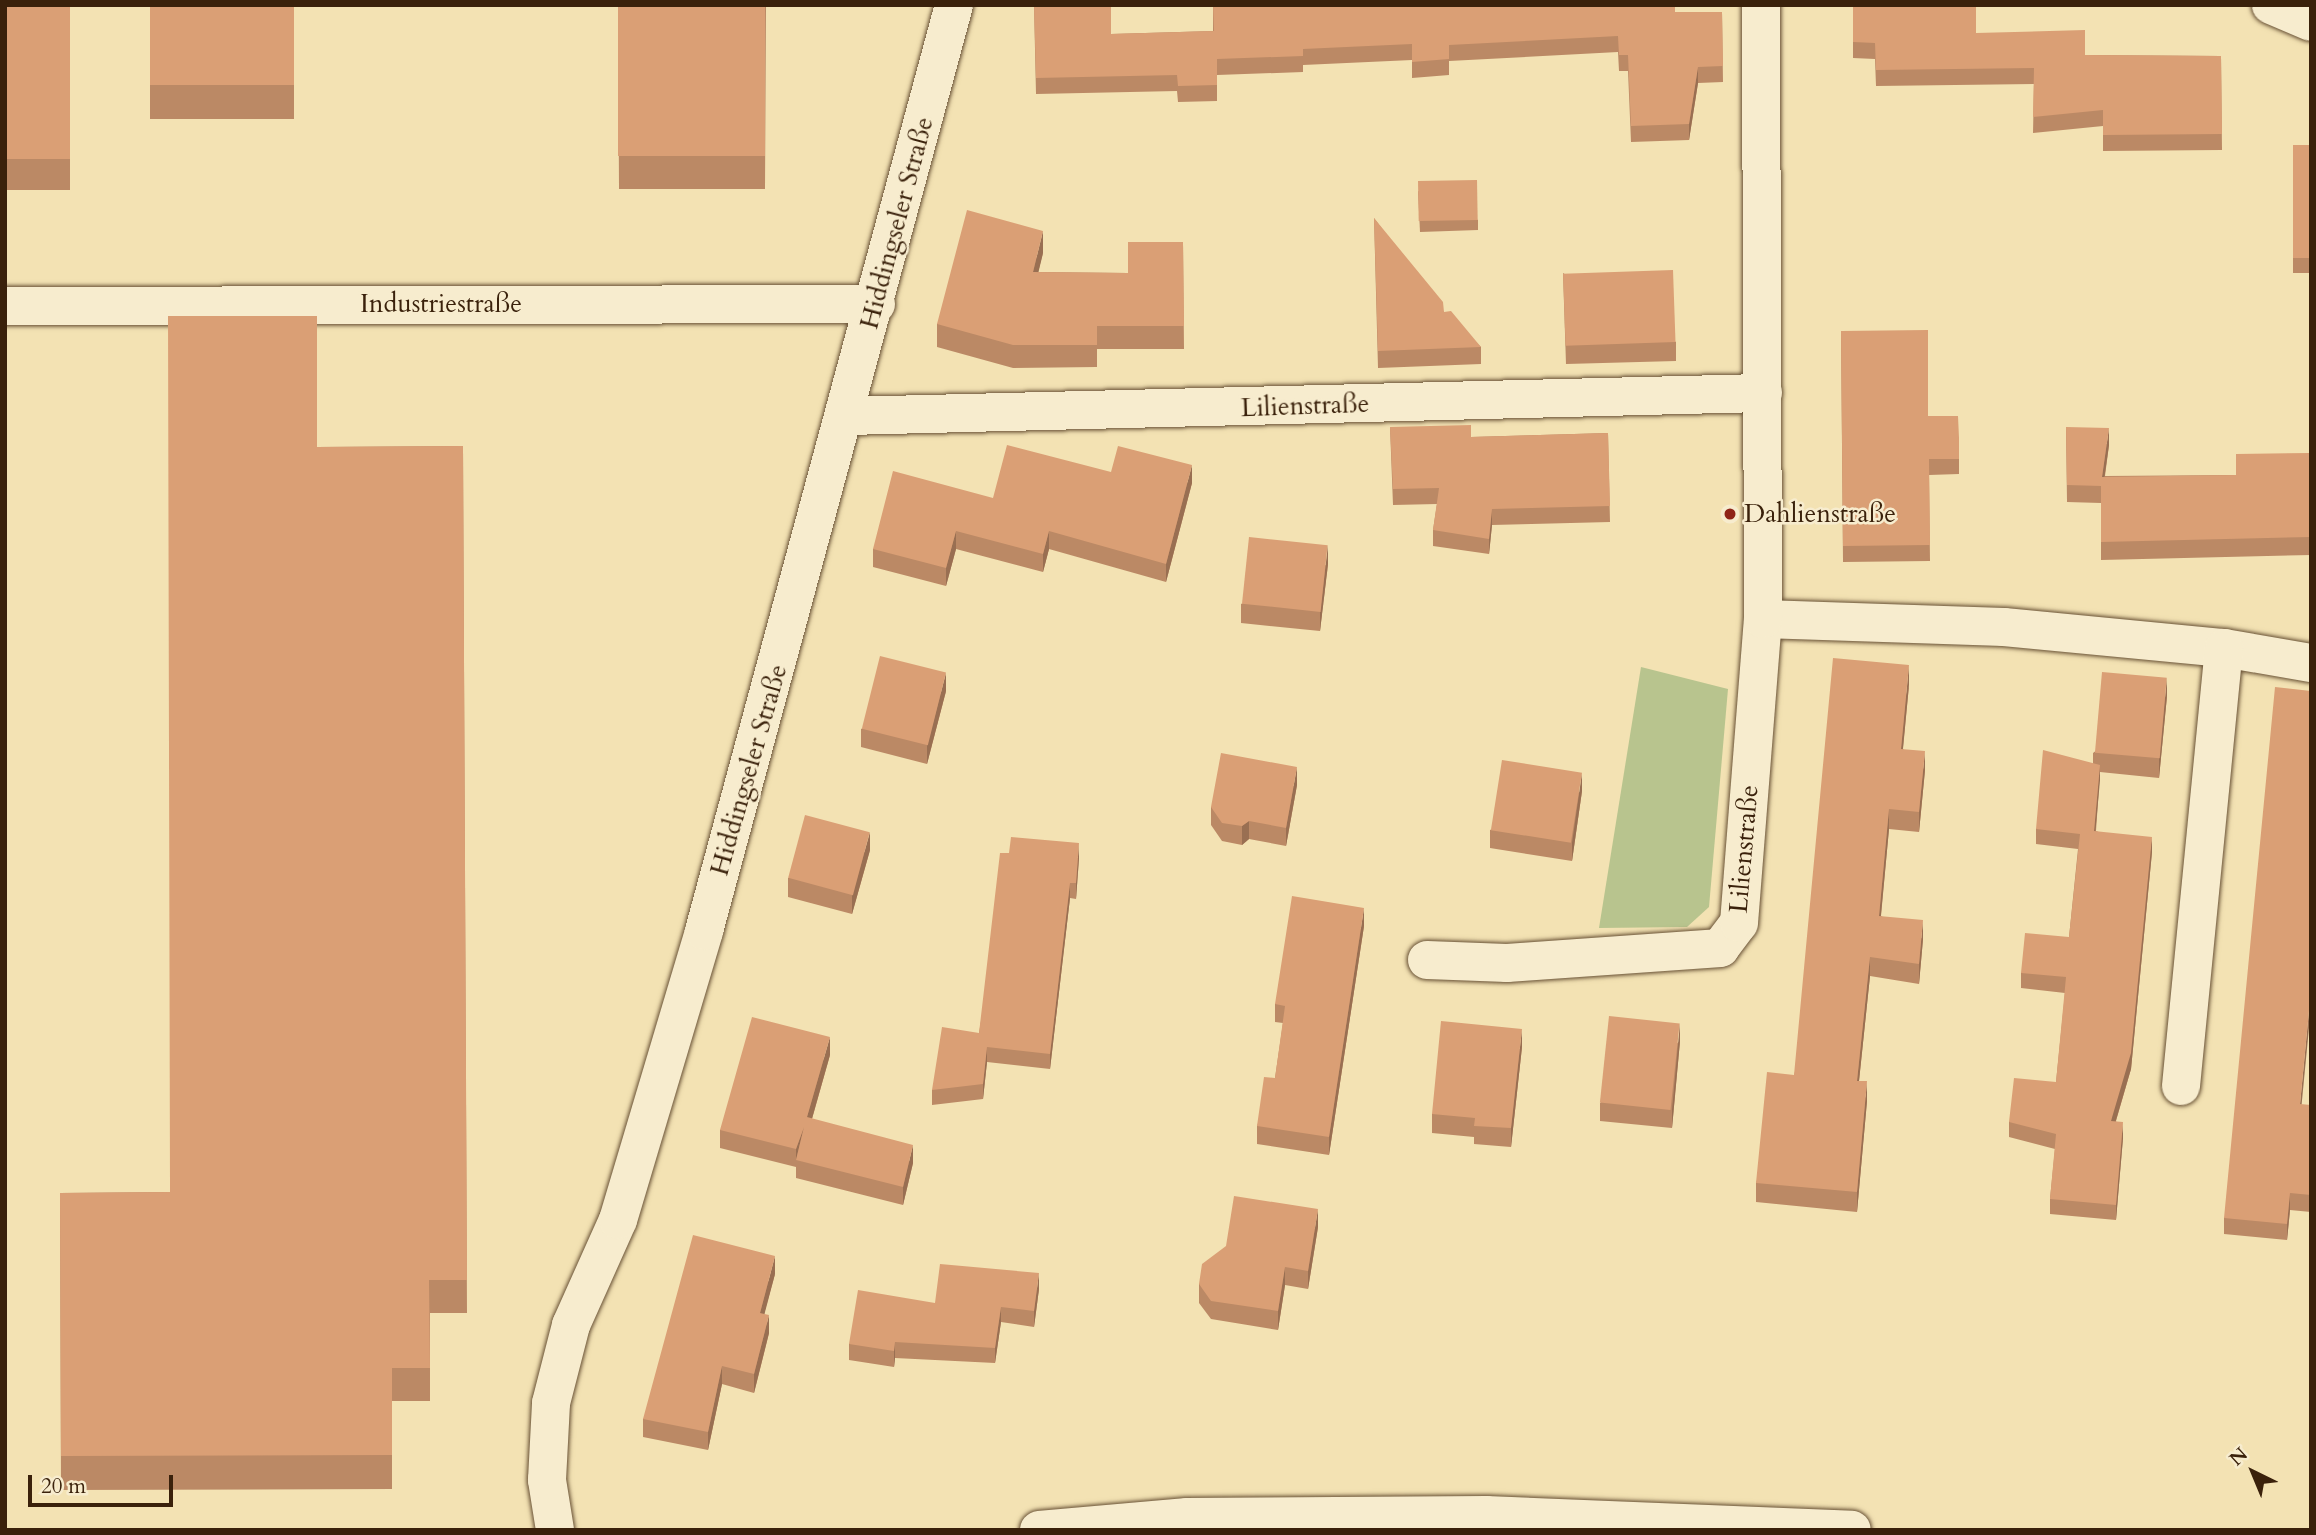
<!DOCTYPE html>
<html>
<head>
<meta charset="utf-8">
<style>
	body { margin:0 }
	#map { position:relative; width:2316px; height:1535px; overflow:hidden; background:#f3e2b3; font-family:Cardo,serif }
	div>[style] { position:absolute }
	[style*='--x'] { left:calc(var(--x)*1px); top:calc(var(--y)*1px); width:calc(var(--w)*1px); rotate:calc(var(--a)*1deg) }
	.green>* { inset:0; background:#b8c48e }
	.roads { filter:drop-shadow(0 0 2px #685135) drop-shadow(0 0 2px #685135) }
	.minor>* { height:38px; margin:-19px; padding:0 19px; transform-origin:19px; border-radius:19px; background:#f7ecce }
	.wall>* { inset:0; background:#bb8965; transform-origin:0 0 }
	.shaded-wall>* { inset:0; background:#996f52 }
	.building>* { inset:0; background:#da9f75; transform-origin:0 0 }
	.dots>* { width:19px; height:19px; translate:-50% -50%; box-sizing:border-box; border:4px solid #f7ecce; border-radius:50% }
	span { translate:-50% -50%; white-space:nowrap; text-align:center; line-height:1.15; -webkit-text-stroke:5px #f7ecce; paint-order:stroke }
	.street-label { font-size:26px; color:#3a210b }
	.poi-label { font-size:26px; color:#3a210b }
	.left { translate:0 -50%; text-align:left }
	.frame { position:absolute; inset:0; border:7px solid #3a210b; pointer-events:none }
	.north { position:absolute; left:2218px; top:1437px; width:70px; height:70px; -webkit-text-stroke:5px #f7ecce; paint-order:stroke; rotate:317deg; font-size:19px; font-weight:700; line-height:28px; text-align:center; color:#3a210b }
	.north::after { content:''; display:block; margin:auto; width:24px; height:32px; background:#3a210b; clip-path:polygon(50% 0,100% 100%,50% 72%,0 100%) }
	.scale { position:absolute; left:28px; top:1475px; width:145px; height:32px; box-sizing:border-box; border:4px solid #3a210b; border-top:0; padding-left:9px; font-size:21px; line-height:24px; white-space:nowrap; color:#3a210b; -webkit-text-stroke:5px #f7ecce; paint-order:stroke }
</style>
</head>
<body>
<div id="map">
	<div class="green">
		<i style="clip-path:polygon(1641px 667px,1728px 689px,1709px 907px,1687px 927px,1599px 928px)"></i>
	</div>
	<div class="roads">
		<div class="minor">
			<i style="--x:2271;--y:5;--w:43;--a:23"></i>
			<i style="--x:5;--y:306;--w:871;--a:-0.13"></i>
			<i style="--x:847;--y:416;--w:916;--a:-1.44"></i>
			<i style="--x:1763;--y:619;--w:241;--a:1.9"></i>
			<i style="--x:2004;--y:627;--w:221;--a:5.5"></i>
			<i style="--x:2224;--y:648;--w:88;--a:9.8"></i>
			<i style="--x:1427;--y:960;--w:80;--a:2.1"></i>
			<i style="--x:1507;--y:963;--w:214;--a:-4"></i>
			<i style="--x:1720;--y:948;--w:31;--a:-53"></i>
			<i style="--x:1739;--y:923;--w:305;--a:-85.5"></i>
			<i style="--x:1763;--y:619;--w:614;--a:-90.19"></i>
			<i style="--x:2181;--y:1086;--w:440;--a:-84.4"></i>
			<i style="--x:555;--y:1530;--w:51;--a:-99.1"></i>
			<i style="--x:547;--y:1480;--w:77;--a:-87"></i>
			<i style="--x:551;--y:1403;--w:81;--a:-75.6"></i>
			<i style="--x:571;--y:1325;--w:115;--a:-65.9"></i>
			<i style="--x:618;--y:1220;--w:302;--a:-73.4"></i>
			<i style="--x:704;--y:931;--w:959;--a:-74.89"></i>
			<i style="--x:1039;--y:1530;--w:149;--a:-5"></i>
			<i style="--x:1187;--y:1517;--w:299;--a:-0.4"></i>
			<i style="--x:1486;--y:1515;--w:366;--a:2.3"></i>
		</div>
	</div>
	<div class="wall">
		<i style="left:5px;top:5px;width:65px;height:185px"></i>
		<i style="left:150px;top:5px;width:144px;height:114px"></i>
		<i style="clip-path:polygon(618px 5px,839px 5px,839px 7px,766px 7px,765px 189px,619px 189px)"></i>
		<i style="clip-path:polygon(1034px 5px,1111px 34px,1213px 31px,1213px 5px,1675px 5px,1675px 12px,1722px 12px,1723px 82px,1698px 83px,1689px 140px,1631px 142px,1628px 71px,1619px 71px,1618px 52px,1449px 61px,1449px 75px,1412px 78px,1412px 60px,1303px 65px,1303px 72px,1217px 75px,1217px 101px,1178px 102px,1177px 91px,1036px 94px)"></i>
		<i style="clip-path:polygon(1853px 5px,1976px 33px,2085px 55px,2221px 56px,2222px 150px,2103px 151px,2103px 126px,2033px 133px,2034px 84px,1876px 86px,1875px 59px,1853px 58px)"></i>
		<i style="left:2293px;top:145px;width:18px;height:128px"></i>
		<i style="clip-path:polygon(1418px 191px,1478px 220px,1478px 230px,1420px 232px)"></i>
		<i style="clip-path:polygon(1374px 218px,1444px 312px,1481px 347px,1481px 364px,1378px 368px)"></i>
		<i style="clip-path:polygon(1183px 242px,1184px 349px,1097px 349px,1097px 367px,1013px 368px,937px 347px,937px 324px,1043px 253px,1038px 272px,1128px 273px)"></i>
		<i style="clip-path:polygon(1563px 273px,1676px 342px,1676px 361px,1566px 364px)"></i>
		<i style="clip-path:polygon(1841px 331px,1928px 416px,1959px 438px,1959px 474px,1929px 475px,1930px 561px,1843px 562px)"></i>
		<i style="clip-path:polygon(1390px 427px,1471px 437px,1608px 433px,1610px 522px,1492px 525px,1489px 554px,1433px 546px,1433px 530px,1437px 504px,1393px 505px)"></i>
		<i style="clip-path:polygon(2066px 427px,2109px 445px,2105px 476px,2236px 475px,2311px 453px,2311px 555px,2101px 560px,2101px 503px,2067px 502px)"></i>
		<i style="clip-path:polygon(463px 446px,467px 1313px,430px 1313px,430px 1401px,392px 1401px,392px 1489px,61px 1490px,60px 1193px,170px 1192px,317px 447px)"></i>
		<i style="clip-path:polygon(1111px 472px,1192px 483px,1166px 582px,1049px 549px,1043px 572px,956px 549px,946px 586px,873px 567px,873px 549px,993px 498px)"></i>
		<i style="clip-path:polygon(1328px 564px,1320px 631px,1241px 623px,1241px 604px)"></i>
		<i style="clip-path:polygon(1909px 685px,1903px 749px,1925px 770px,1919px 832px,1889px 829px,1881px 916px,1923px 939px,1919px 984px,1870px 976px,1859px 1081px,1867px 1101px,1857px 1212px,1756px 1202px,1756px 1183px,1794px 1075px)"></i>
		<i style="clip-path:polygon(946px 691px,927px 764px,861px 747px,861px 729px)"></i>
		<i style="clip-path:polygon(2167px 696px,2159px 778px,2100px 772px,2096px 831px,2152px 852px,2131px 1069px,2116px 1121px,2123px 1138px,2116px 1220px,2050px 1214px,2050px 1199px,2055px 1149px,2009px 1137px,2009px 1122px,2056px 1082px,2065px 993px,2021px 988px,2021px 973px,2069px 937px,2078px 849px,2036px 844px,2036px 829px,2093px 763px,2093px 753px)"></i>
		<i style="clip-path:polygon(1297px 785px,1286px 846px,1249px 839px,1242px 845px,1222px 841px,1211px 825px,1211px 807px)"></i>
		<i style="clip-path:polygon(1582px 791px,1572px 861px,1490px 848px,1490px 830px)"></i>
		<i style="clip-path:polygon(870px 850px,852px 914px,788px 897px,788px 878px)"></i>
		<i style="clip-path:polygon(1009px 853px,1079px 858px,1076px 899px,1070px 898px,1050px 1069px,987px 1062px,983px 1099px,932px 1105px,932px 1090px,979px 1033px)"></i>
		<i style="clip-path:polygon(1364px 926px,1329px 1155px,1257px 1144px,1257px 1126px,1275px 1078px,1283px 1023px,1275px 1022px,1275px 1004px)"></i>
		<i style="clip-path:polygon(1680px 1041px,1672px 1128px,1600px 1121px,1600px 1103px)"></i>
		<i style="clip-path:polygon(1522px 1047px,1511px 1147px,1474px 1144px,1474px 1137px,1432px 1133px,1432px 1114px)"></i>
		<i style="clip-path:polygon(830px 1055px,812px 1119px,913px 1163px,903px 1205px,796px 1178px,796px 1167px,720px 1148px,720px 1130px)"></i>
		<i style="clip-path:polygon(2301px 1105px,2311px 1105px,2311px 1212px,2290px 1210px,2287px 1240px,2224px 1234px,2224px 1218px)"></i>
		<i style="clip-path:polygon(1318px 1227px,1308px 1289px,1285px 1285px,1278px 1330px,1211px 1319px,1199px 1303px,1199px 1284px)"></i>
		<i style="clip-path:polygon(775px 1274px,764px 1314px,769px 1333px,754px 1393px,722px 1384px,708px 1450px,643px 1437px,643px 1419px)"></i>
		<i style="clip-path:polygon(1039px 1289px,1034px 1327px,1001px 1322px,995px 1363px,895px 1358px,894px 1367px,849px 1360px,849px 1344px,935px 1303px)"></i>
	</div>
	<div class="shaded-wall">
		<i style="clip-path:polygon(1698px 67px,1698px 83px,1689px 140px,1689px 124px)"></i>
		<i style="clip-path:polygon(1043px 231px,1043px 253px,1033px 295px,1033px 272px)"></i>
		<i style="clip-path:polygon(2109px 428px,2109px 445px,2102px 494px,2102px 477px)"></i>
		<i style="clip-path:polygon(1192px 465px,1192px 483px,1166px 582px,1166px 564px)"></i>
		<i style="clip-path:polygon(1492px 509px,1492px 525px,1489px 554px,1489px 539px)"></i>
		<i style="clip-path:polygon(956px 531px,956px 549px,946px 586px,946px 568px)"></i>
		<i style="clip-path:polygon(1049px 531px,1049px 549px,1043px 572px,1043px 554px)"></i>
		<i style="clip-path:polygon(1328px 545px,1328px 564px,1320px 631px,1320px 613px)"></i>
		<i style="clip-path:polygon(1909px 665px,1909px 685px,1901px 768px,1901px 749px)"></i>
		<i style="clip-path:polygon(946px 673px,946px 691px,927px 764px,927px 746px)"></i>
		<i style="clip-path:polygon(2167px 678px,2167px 696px,2159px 778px,2159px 759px)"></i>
		<i style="clip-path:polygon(1925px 751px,1925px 770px,1919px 832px,1919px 812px)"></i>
		<i style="clip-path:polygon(2100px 765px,2100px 780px,2094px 847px,2094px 831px)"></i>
		<i style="clip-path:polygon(1297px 767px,1297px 785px,1286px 846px,1286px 828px)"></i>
		<i style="clip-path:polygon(1582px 773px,1582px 791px,1572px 861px,1572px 843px)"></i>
		<i style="clip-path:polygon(1889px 809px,1889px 829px,1879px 935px,1879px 916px)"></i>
		<i style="clip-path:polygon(1249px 821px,1249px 839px,1242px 845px,1242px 826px)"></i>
		<i style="clip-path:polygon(870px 832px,870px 850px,852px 914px,852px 896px)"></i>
		<i style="clip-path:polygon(2152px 837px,2152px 852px,2131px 1069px,2111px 1137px,2111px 1121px)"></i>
		<i style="clip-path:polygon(1079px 843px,1079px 858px,1076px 899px,1076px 883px)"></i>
		<i style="clip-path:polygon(1070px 883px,1070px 898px,1050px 1069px,1050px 1054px)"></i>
		<i style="clip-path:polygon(1364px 908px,1364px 926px,1329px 1155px,1329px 1137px)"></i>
		<i style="clip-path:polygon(1923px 920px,1923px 939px,1919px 984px,1919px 964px)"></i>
		<i style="clip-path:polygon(1870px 957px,1870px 976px,1857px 1100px,1857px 1081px)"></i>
		<i style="clip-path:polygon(2311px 990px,2311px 1007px,2300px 1121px,2300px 1104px)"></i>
		<i style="clip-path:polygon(1680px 1023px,1680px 1041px,1672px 1128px,1672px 1110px)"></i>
		<i style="clip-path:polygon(1522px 1029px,1522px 1047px,1511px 1147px,1511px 1128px)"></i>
		<i style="clip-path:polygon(830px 1037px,830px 1055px,807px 1136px,807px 1117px)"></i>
		<i style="clip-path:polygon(987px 1047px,987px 1062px,983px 1099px,983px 1084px)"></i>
		<i style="clip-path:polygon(1867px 1081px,1867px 1101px,1857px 1212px,1857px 1192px)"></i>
		<i style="clip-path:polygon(2123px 1122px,2123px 1138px,2116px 1220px,2116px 1205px)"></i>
		<i style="clip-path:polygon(804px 1127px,796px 1160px,796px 1149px)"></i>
		<i style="clip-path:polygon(913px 1145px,913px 1163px,903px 1205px,903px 1187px)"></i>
		<i style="clip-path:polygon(2290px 1193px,2290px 1210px,2287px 1240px,2287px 1224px)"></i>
		<i style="clip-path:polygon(1318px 1209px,1318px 1227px,1308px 1289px,1308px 1271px)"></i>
		<i style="clip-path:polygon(775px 1256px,775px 1274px,760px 1331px,760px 1313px)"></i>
		<i style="clip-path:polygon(1285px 1267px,1285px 1285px,1278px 1330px,1278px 1311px)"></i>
		<i style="clip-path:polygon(1039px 1273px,1039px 1289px,1034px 1327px,1034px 1311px)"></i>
		<i style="clip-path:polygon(1001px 1307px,1001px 1322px,995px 1363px,995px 1348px)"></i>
		<i style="clip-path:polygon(769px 1315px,769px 1333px,754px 1393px,754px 1374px)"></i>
		<i style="clip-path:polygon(895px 1342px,895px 1358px,894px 1367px,894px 1351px)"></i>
		<i style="clip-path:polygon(722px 1366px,722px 1384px,708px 1450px,708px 1432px)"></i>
	</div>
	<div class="building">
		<i style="left:5px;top:5px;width:65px;height:154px"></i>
		<i style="left:150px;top:5px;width:144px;height:80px"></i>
		<i style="left:618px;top:5px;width:147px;height:151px"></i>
		<i style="clip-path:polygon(1034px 5px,1111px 5px,1111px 34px,1214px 31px,1213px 5px,1675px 5px,1675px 12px,1722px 12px,1723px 66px,1698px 67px,1689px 124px,1631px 126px,1628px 55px,1619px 55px,1618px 36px,1449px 45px,1449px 59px,1412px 62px,1412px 44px,1303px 49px,1303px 56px,1217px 59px,1217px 85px,1178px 86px,1177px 75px,1036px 78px)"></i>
		<i style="clip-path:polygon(1853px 5px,1976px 5px,1976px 33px,2085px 30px,2085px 55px,2221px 56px,2222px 134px,2103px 135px,2103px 110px,2033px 117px,2034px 68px,1876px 70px,1875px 43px,1853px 42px)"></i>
		<i style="left:2293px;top:145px;width:18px;height:113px"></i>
		<i style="left:1477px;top:180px;width:40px;height:59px;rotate:89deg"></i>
		<i style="clip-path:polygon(967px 210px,1043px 231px,1033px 272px,1128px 273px,1128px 242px,1183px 242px,1184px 326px,1097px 326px,1097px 345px,1013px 345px,937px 324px)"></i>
		<i style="clip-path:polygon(1374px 218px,1443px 302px,1444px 312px,1451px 311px,1481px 347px,1378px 351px)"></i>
		<i style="left:1673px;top:270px;width:72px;height:110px;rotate:88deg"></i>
		<i style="clip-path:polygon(168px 316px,317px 316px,317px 447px,463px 446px,467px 1280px,429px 1280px,430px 1368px,392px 1368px,392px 1455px,61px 1456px,60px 1193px,170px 1192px)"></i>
		<i style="clip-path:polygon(1928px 330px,1928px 416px,1958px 416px,1959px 438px,1959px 459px,1929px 459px,1930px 545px,1843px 546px,1841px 331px)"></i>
		<i style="clip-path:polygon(1471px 425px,1471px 437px,1608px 433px,1610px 506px,1492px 509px,1489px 539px,1433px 530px,1439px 488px,1393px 489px,1390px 427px)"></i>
		<i style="clip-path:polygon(2066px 427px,2109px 428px,2102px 477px,2236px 475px,2236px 454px,2311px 453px,2311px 537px,2101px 542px,2101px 486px,2067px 485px)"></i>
		<i style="clip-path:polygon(1007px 445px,1111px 472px,1118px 446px,1192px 465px,1166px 564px,1049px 531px,1043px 554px,956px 531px,946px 568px,873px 549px,893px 471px,993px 498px)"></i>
		<i style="left:1249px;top:537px;width:79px;height:67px;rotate:6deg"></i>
		<i style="left:880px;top:656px;width:68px;height:75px;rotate:14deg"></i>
		<i style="clip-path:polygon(1833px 658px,1909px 665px,1901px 749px,1925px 751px,1919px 812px,1889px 809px,1879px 916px,1923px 920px,1919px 964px,1870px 957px,1857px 1081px,1867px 1081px,1857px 1192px,1756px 1183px,1767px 1072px,1794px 1075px)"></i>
		<i style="left:2102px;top:672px;width:65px;height:81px;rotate:5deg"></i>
		<i style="clip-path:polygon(2275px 687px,2311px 691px,2311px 990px,2300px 1104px,2311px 1105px,2311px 1195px,2290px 1193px,2287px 1224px,2224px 1218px)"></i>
		<i style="clip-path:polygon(2043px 750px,2100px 765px,2094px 831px,2152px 837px,2131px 1053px,2111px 1121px,2123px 1122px,2116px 1205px,2050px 1199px,2056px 1134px,2009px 1122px,2014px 1078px,2056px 1082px,2066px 977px,2021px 973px,2025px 933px,2069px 937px,2080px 834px,2036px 829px)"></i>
		<i style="clip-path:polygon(1221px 753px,1297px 767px,1286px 828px,1249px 821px,1242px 826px,1222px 823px,1211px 807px)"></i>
		<i style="left:1502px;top:760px;width:81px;height:71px;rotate:9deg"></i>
		<i style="left:805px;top:815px;width:67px;height:65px;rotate:15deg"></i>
		<i style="clip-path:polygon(1011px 837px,1079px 843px,1076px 883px,1070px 883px,1050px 1054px,987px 1047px,983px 1084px,932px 1090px,942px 1027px,979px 1033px,1000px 853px,1009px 853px)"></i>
		<i style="clip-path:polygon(1292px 896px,1364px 908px,1329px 1137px,1257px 1126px,1264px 1077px,1275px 1078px,1285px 1006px,1275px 1004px)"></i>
		<i style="left:1609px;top:1016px;width:71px;height:87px;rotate:6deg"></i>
		<i style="clip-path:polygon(752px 1017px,830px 1037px,807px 1117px,913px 1145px,903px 1187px,796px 1160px,804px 1127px,796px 1149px,720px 1130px)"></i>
		<i style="clip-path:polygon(1441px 1021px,1522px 1029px,1511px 1128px,1474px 1126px,1475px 1118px,1432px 1114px)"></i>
		<i style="clip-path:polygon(1234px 1196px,1318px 1209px,1308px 1271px,1285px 1267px,1278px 1311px,1211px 1301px,1199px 1284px,1202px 1264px,1226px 1246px)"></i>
		<i style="clip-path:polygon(693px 1235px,775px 1256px,760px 1313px,769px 1315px,754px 1374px,722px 1366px,708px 1432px,643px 1419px)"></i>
		<i style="clip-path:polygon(940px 1264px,1039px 1273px,1034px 1311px,1001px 1307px,995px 1348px,895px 1342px,894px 1351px,849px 1344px,858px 1290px,935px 1303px)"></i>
	</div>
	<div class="dots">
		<i style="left:1730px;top:514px;background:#8f2418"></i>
	</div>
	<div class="street-label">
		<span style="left:897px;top:223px;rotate:-75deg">Hiddingseler Straße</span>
		<span style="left:441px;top:304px">Industriestraße</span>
		<span style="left:1305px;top:406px;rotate:-2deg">Lilienstraße</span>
		<span style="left:749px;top:770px;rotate:-74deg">Hiddingseler Straße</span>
		<span style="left:1744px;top:849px;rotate:-85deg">Lilienstraße</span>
	</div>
	<div class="poi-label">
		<span class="left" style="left:1744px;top:514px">Dahlienstraße</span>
	</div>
	<div class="frame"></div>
	<div class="north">N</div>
	<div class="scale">20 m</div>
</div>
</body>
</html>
